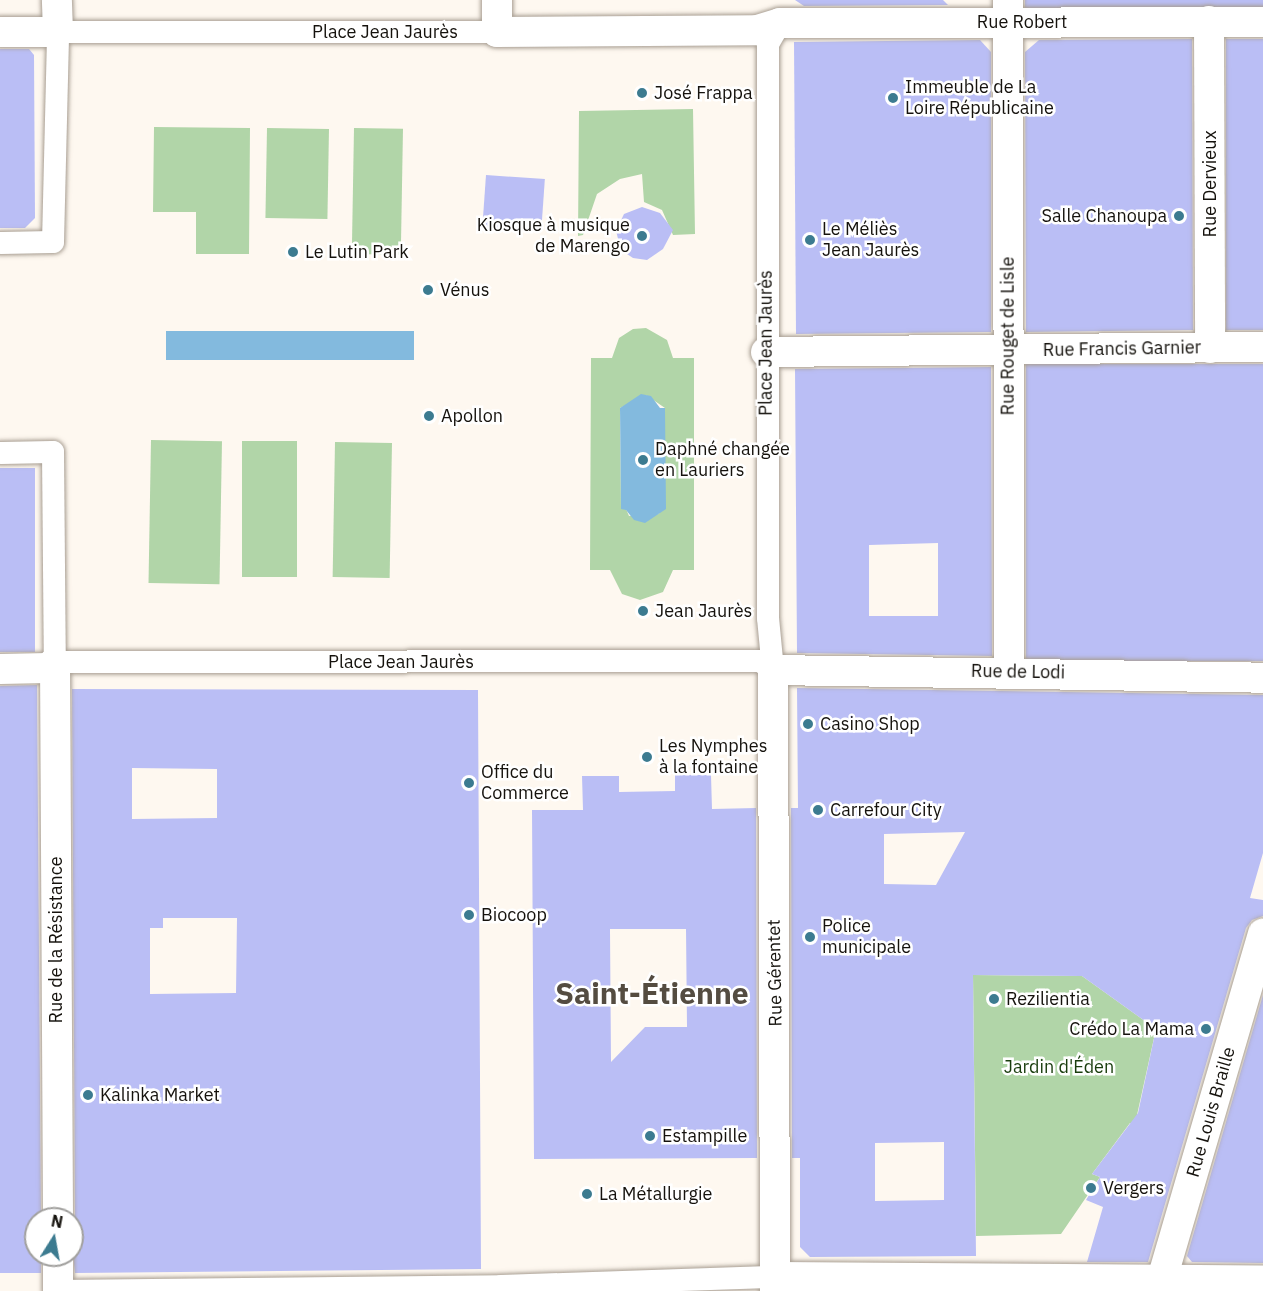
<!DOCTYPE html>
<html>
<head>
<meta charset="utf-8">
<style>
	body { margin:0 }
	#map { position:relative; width:1263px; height:1291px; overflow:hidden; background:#fef8f0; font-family:"IBM Plex Sans",sans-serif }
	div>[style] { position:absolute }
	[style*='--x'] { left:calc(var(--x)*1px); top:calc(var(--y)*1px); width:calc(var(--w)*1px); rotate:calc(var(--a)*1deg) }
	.green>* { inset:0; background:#b1d5a8; transform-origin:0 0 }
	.water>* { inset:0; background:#83bade; transform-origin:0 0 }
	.building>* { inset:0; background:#babef5; transform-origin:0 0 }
	.roads { filter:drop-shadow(0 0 2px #a89e92) drop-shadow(0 0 2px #a89e92) }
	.pedestrian>* { height:22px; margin:-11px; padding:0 11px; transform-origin:11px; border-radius:11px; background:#fff }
	.minor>* { height:30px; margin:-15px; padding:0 15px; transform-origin:15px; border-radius:15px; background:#fff }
	.dots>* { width:16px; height:16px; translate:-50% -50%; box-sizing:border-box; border:3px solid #fff; border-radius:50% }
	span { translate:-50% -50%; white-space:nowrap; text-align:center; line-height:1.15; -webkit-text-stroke:5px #fff; paint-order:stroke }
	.street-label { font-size:18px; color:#15120d }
	.poi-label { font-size:18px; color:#15120d }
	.left { translate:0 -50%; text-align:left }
	.right { translate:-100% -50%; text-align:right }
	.park-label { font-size:18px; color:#193d0d }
	.town-label { font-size:30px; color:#544c41; font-weight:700 }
	.north { position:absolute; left:24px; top:1207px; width:60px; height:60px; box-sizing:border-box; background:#fff; border:2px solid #a1a09e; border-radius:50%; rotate:11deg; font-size:16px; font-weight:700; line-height:24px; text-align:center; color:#15120d }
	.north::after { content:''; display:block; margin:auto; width:21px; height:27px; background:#3c7b90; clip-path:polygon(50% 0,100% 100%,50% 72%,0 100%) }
</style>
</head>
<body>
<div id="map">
	<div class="green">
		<i style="clip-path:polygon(693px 109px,695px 234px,673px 235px,662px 210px,644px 202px,642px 174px,620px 179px,597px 194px,583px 235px,578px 236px,579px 111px)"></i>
		<i style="clip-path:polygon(154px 127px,250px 128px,249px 254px,196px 254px,196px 212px,153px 212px)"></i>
		<i style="left:267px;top:128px;width:62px;height:90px;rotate:1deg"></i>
		<i style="left:354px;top:128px;width:49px;height:126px;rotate:1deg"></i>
		<i style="clip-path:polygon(evenodd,646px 328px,667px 340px,673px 358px,694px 358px,694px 570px,673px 570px,663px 592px,640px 600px,622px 594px,610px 570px,590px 570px,591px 358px,612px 358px,619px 338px,633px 329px,646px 328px,646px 395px,665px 408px,665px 509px,660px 509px,659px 514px,629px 516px,626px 509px,621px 509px,620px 408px,646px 395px)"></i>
		<i style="left:151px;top:440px;width:71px;height:143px;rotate:1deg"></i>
		<i style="left:242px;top:441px;width:55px;height:136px"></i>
		<i style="left:335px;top:442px;width:57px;height:135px;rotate:1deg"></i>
		<i style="clip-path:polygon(973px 975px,1082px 976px,1156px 1029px,1135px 1124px,1130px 1123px,1092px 1174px,1100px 1177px,1061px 1234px,976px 1236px)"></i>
	</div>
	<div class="water">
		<i style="left:166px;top:331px;width:248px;height:29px"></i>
		<i style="clip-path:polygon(641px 394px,651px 396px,660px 408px,665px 408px,666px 509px,645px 523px,634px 520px,626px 510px,621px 509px,620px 408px)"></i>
	</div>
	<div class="building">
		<i style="clip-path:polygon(795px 0,943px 0,948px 5px,804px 6px)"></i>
		<i style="left:1025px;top:0;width:238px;height:8px"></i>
		<i style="clip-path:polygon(1192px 39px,1193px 330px,1026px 332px,1025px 52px,1039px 40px)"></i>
		<i style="left:1226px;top:39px;width:37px;height:291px"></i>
		<i style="clip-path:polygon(980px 40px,991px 52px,991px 332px,796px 334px,794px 42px)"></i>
		<i style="clip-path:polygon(0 49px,29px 49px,34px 55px,35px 218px,25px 228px,0 228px)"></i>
		<i style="left:486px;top:175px;width:59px;height:52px;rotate:4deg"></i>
		<i style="clip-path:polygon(642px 207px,660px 213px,673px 230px,663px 249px,647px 260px,633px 258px,621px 250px,616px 231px,624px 214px)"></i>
		<i style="left:1263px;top:364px;width:297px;height:237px;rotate:90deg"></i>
		<i style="clip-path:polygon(evenodd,991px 367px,992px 656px,797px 653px,795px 369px,991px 367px,938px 543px,938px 616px,869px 616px,869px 545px,938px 543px)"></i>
		<i style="left:0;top:468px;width:35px;height:184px"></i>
		<i style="clip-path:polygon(37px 685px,41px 1219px,36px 1219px,36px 1255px,41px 1255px,41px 1273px,0 1273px,0 686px)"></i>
		<i style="clip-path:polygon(evenodd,797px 688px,1263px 695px,1263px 853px,1250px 898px,1263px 900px,1263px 916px,1252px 920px,1246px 928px,1148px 1262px,1087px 1262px,1103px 1207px,1086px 1200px,1100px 1177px,1092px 1174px,1138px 1113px,1156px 1029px,1082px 976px,973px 975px,976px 1256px,810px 1257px,800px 1247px,800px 1158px,792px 1158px,791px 808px,798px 808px,797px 688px,965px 832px,936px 885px,884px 884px,884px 834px,965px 832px,797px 688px,944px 1142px,944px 1200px,875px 1201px,875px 1143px,944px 1142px)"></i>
		<i style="clip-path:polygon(evenodd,72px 689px,478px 690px,481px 1269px,75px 1273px,72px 1245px,75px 1219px,72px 689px,132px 768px,217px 769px,217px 818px,132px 819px,132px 768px,72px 689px,163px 918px,237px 918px,236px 993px,150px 994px,150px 928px,163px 928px,163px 918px)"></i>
		<i style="clip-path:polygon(evenodd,675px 775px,711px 775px,712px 809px,756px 808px,757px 1158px,534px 1159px,532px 810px,583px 810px,582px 776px,619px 776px,619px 792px,675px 791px,675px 775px,610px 929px,686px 929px,687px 1027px,645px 1027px,611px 1062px,610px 929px)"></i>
		<i style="clip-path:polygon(1263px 995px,1263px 1263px,1192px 1262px,1187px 1256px)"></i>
	</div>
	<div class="roads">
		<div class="pedestrian">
			<i style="--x:0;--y:243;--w:53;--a:-1.1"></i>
			<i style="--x:53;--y:242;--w:210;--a:-88.6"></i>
			<i style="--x:58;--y:32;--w:439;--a:0"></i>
			<i style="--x:0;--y:453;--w:53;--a:-1.1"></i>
			<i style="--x:53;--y:452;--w:210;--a:89.5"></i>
			<i style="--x:55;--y:662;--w:705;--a:-0.08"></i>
			<i style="--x:760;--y:661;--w:16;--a:35"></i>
			<i style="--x:773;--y:670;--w:52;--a:-95.5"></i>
			<i style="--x:768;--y:618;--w:574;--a:-90"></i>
			<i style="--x:768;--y:44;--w:24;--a:-60"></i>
			<i style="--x:58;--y:1291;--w:443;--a:-0.6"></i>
			<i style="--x:501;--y:1286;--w:276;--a:-1.9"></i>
		</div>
		<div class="minor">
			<i style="--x:497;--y:0;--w:32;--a:90"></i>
			<i style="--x:497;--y:32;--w:260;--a:-0.4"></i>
			<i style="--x:757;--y:30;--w:24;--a:-17"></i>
			<i style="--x:780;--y:23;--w:483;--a:-0.1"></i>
			<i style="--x:1008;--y:0;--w:672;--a:89.91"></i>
			<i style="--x:1209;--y:21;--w:327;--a:89.8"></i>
			<i style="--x:0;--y:32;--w:58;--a:0"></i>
			<i style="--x:58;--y:32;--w:32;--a:-92"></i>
			<i style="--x:766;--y:352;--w:497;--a:-0.6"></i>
			<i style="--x:55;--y:662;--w:557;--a:89.69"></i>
			<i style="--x:0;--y:669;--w:48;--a:-1.2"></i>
			<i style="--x:48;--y:668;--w:9;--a:-41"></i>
			<i style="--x:58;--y:1255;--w:36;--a:90"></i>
			<i style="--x:777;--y:1277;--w:486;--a:0.4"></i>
			<i style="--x:1162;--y:1279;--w:360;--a:-73.7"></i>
			<i style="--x:775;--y:1291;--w:621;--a:-90.18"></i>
			<i style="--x:773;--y:670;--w:490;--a:0.9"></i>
		</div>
	</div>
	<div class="dots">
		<i style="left:642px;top:93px;background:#3c7b90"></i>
		<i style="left:893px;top:98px;background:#3c7b90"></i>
		<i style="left:1179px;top:216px;background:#3c7b90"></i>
		<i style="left:642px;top:236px;background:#3c7b90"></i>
		<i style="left:810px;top:240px;background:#3c7b90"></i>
		<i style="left:293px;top:252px;background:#3c7b90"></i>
		<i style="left:428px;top:290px;background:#3c7b90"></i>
		<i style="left:429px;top:416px;background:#3c7b90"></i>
		<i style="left:643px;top:460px;background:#3c7b90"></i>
		<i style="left:643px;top:611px;background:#3c7b90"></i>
		<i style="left:808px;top:724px;background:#3c7b90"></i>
		<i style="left:647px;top:757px;background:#3c7b90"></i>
		<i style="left:469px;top:783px;background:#3c7b90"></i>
		<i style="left:818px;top:810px;background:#3c7b90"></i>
		<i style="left:469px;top:915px;background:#3c7b90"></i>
		<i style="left:810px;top:937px;background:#3c7b90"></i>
		<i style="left:994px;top:999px;background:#3c7b90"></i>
		<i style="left:1206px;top:1029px;background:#3c7b90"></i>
		<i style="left:88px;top:1095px;background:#3c7b90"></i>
		<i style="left:650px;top:1136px;background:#3c7b90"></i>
		<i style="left:1091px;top:1188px;background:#3c7b90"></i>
		<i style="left:587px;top:1194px;background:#3c7b90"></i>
	</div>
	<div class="street-label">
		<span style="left:1022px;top:22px">Rue Robert</span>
		<span style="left:385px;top:32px">Place Jean Jaurès</span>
		<span style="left:1210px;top:184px;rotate:-90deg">Rue Dervieux</span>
		<span style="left:1008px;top:336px;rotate:-90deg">Rue Rouget de Lisle</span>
		<span style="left:766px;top:343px;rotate:-90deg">Place Jean Jaurès</span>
		<span style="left:1122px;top:349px;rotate:-1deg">Rue Francis Garnier</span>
		<span style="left:401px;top:662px">Place Jean Jaurès</span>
		<span style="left:1018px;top:672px;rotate:1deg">Rue de Lodi</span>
		<span style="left:56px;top:940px;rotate:-90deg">Rue de la Résistance</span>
		<span style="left:775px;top:973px;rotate:-91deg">Rue Gérentet</span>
		<span style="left:1211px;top:1112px;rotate:-74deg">Rue Louis Braille</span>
	</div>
	<div class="poi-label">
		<span class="left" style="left:905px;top:98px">Immeuble de La<br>Loire Républicaine</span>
		<span class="left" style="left:654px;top:93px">José Frappa</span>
		<span class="right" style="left:1167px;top:216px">Salle Chanoupa</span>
		<span class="right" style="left:630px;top:236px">Kiosque à musique<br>de Marengo</span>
		<span class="left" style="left:822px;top:240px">Le Méliès<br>Jean Jaurès</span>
		<span class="left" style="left:305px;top:252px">Le Lutin Park</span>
		<span class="left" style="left:440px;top:290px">Vénus</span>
		<span class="left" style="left:441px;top:416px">Apollon</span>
		<span class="left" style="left:655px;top:460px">Daphné changée<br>en Lauriers</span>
		<span class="left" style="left:655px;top:611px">Jean Jaurès</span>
		<span class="left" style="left:820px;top:724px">Casino Shop</span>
		<span class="left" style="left:659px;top:757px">Les Nymphes<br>à la fontaine</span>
		<span class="left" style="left:481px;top:783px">Office du<br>Commerce</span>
		<span class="left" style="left:830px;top:810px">Carrefour City</span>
		<span class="left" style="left:481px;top:915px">Biocoop</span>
		<span class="left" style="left:822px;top:937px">Police<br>municipale</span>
		<span class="left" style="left:1006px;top:999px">Rezilientia</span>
		<span class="right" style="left:1194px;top:1029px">Crédo La Mama</span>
		<span class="left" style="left:100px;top:1095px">Kalinka Market</span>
		<span class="left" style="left:662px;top:1136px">Estampille</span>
		<span class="left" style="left:1103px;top:1188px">Vergers</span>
		<span class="left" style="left:599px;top:1194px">La Métallurgie</span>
	</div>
	<div class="park-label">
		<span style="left:1059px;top:1067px">Jardin d'Éden</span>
	</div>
	<div class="town-label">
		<span style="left:652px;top:993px">Saint-Étienne</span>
	</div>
	<div class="north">N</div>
</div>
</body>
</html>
